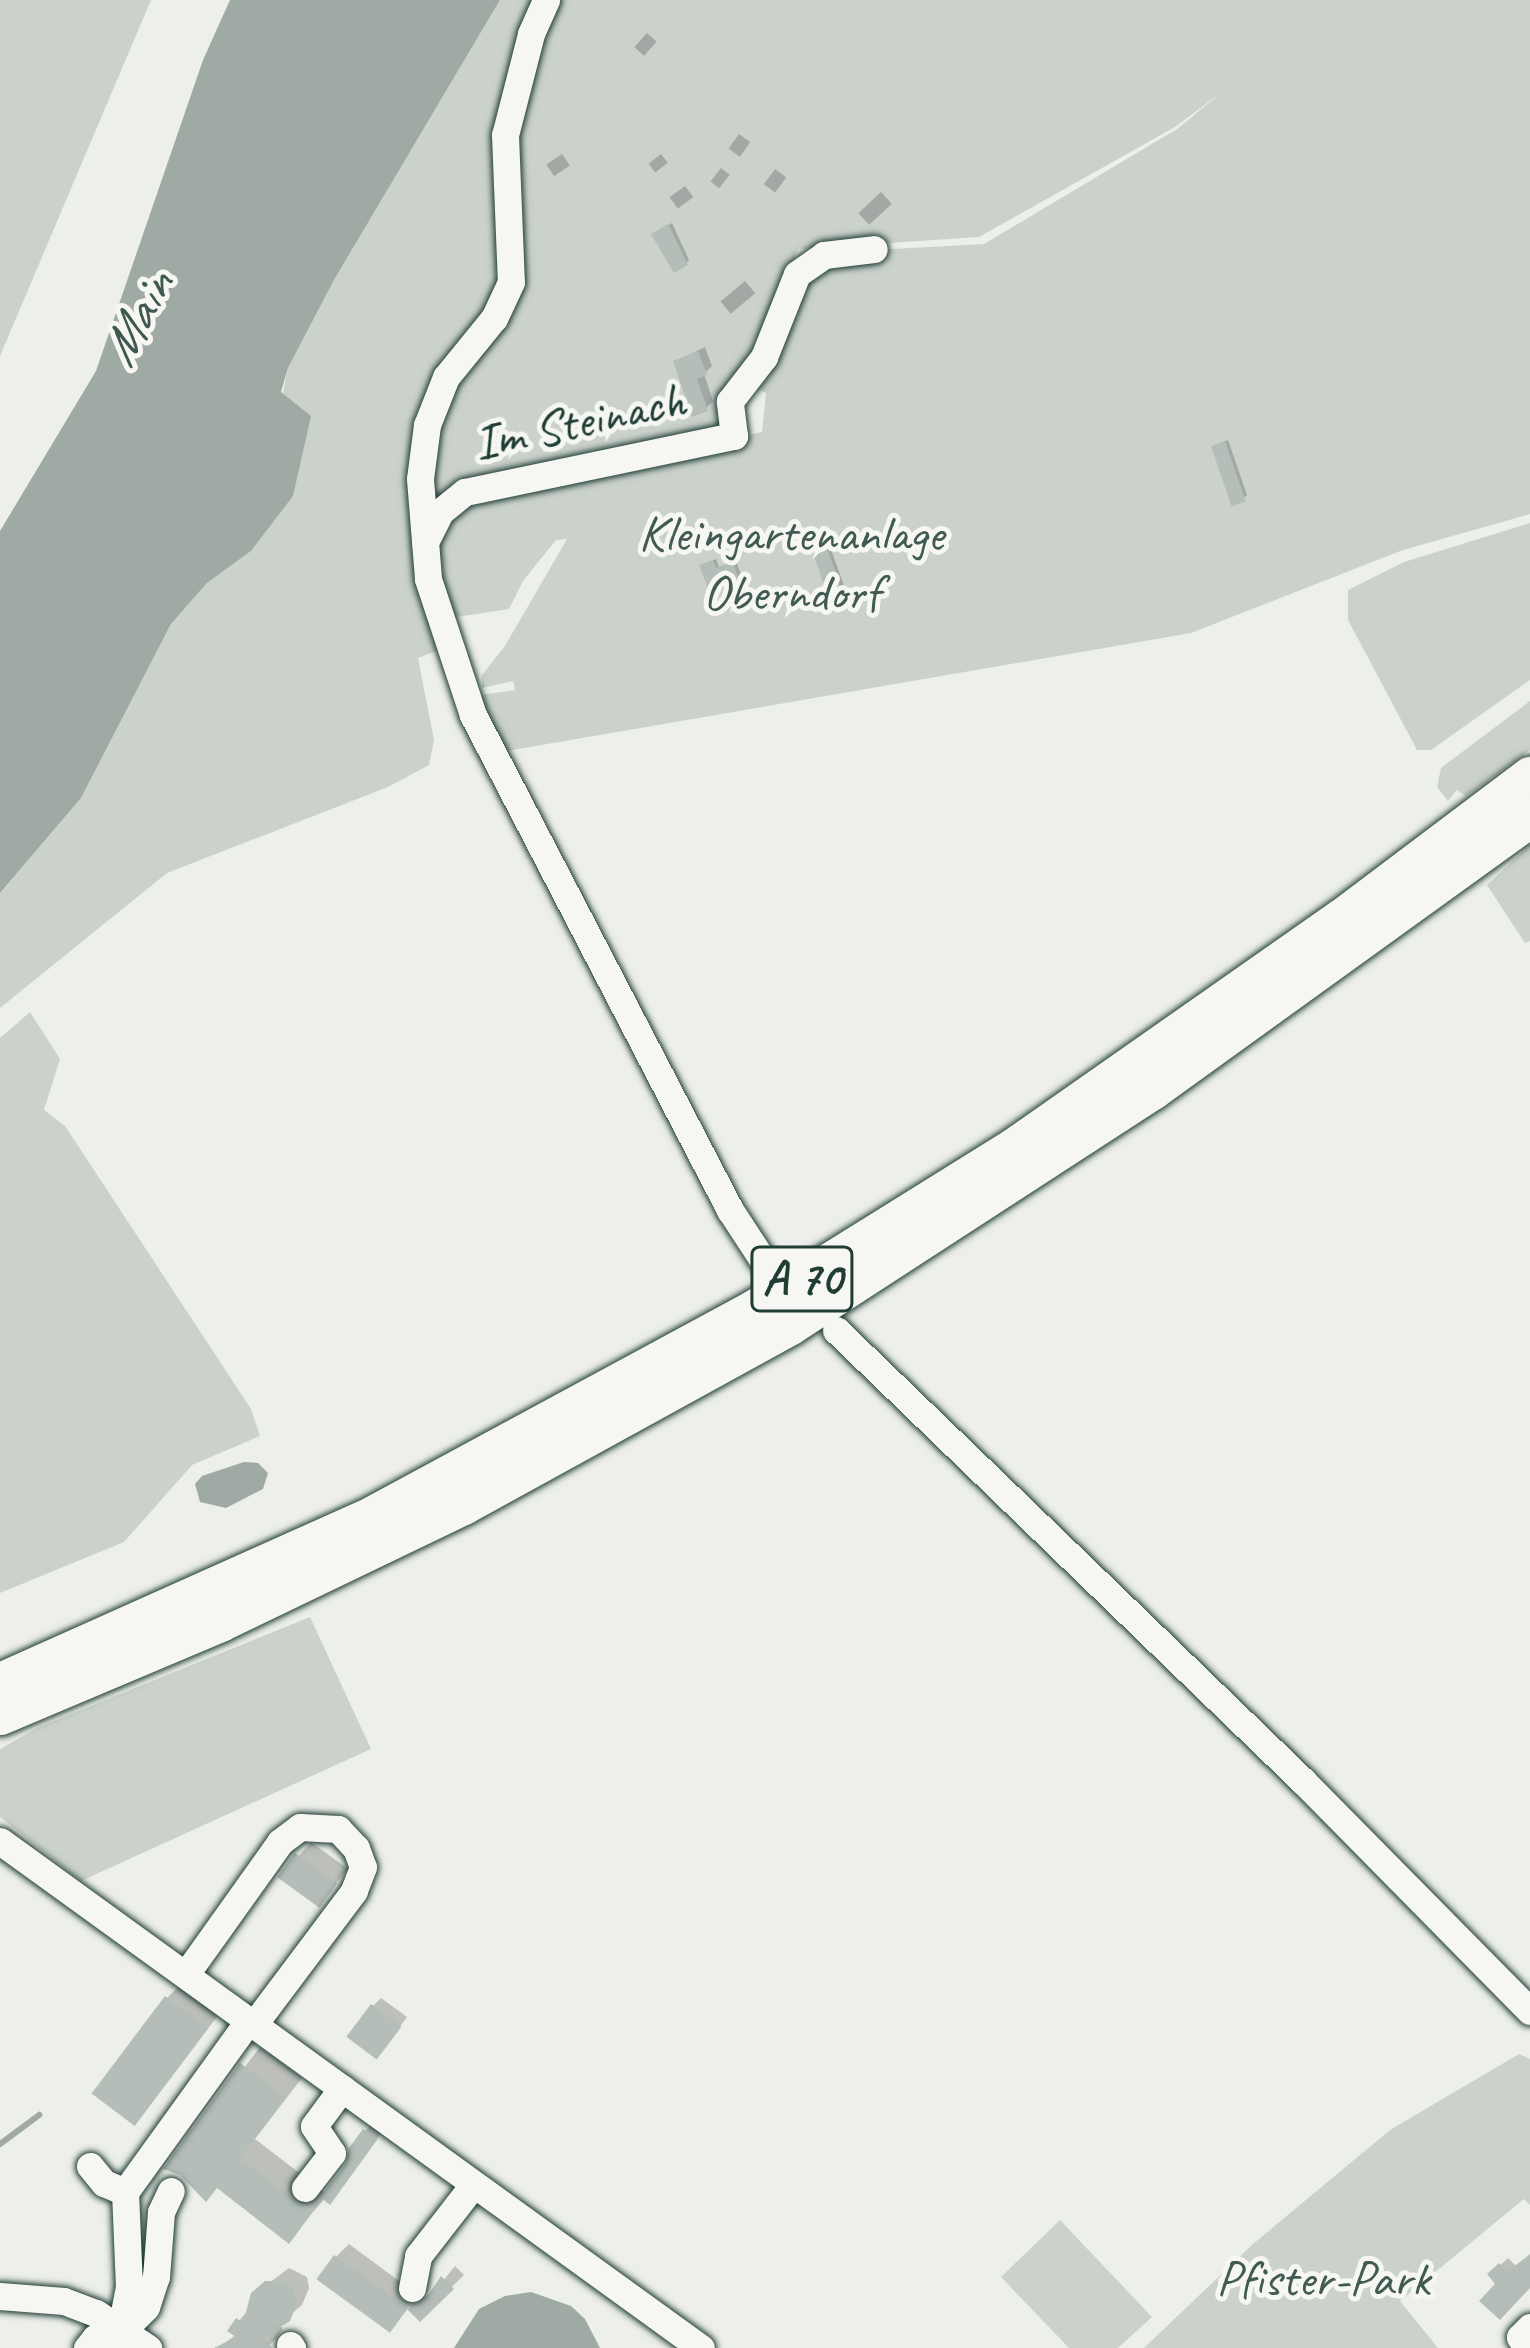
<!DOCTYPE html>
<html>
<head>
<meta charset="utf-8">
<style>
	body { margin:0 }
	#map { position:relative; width:1530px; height:2348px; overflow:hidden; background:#edefea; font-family:Caveat,sans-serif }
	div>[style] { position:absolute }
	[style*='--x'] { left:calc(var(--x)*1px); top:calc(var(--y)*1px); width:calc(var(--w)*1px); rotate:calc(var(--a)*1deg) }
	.green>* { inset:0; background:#cbd2cc }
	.water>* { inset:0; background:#9faaa4 }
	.shadow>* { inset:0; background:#0003; transform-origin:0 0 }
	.stream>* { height:6px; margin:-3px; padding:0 3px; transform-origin:3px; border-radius:3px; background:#9faaa4 }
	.building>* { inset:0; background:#b4bdb8; transform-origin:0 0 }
	.roads { filter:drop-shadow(0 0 3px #1f3d34) drop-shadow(0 0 3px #1f3d34) }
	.minor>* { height:27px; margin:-13.5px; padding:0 13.5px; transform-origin:13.5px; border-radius:13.5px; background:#f6f6f2 }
	.highway>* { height:39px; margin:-19.5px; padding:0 19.5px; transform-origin:19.5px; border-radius:19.5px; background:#f6f6f2 }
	span { translate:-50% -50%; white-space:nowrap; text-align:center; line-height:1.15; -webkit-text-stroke:10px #f6f6f2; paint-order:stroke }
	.shield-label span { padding:3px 9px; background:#f6f6f2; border:3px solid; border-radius:9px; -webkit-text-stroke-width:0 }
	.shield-label { font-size:48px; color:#1f3d34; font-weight:700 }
	.street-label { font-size:51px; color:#1f3d34 }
	.park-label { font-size:51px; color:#415b52 }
	.water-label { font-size:54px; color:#3f5850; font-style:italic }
</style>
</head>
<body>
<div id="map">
	<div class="green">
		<i style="clip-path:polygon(0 0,151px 0,0 356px)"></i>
		<i style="clip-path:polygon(500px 0,545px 0,514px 94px,511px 282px,427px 425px,439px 650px,418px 658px,434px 740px,429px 765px,388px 787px,167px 873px,0 1008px,0 893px,81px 798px,171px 624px,207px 583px,251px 551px,288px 368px,334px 280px)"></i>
		<i style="clip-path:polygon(551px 0,1530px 0,1530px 514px,1403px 550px,1191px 633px,501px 752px,478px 702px,481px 695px,515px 690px,513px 681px,482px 688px,482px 675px,505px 646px,567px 539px,556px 540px,523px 581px,509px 609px,450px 618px,428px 545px,468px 500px,762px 432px,766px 393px,742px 382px,797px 274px,874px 250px,984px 244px,1177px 129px,1222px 92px,1175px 127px,979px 237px,798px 249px,719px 423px,706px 434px,437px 503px,426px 497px,431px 425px,497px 320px,509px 153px)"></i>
		<i style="clip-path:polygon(1530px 523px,1530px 680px,1431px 750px,1417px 750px,1348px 620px,1348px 590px,1404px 562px)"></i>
		<i style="clip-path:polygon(1530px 701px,1530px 750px,1466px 796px,1457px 790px,1448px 801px,1437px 787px,1441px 768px)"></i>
		<i style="clip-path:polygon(1530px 845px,1530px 941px,1525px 943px,1487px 885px)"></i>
		<i style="clip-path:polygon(30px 1012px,60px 1059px,44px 1110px,65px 1126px,251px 1409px,260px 1436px,192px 1465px,124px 1542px,0 1593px,0 1038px)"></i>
		<i style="clip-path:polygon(310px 1617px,371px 1749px,81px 1881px,0 1817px,0 1749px,39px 1727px)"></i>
		<i style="clip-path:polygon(1519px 2054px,1530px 2059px,1530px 2205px,1524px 2199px,1400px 2301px,1438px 2348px,1144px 2348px,1253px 2244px,1390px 2130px)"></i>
		<i style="clip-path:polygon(1060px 2220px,1152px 2317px,1118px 2348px,1069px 2348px,1001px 2277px)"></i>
	</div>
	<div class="water">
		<i style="clip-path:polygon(230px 0,500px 0,334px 280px,288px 368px,281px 392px,311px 416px,293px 496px,251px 551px,207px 583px,171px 624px,81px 798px,0 893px,0 531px,96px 371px,203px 60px)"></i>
		<i style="clip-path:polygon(244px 1462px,258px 1463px,268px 1473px,263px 1489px,226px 1508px,200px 1502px,195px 1484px,202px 1476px)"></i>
		<i style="clip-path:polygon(531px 2292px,571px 2306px,585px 2319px,600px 2348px,454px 2348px,479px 2309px,505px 2296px)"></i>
	</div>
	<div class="shadow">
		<i style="left:647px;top:33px;width:13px;height:19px;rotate:42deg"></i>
		<i style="left:739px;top:134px;width:14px;height:18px;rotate:36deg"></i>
		<i style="left:562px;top:154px;width:14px;height:19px;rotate:56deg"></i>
		<i style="left:661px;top:154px;width:11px;height:16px;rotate:52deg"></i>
		<i style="left:721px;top:168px;width:11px;height:17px;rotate:38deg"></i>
		<i style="left:775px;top:169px;width:14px;height:19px;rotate:36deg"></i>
		<i style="left:685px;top:186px;width:14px;height:19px;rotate:54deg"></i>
		<i style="left:881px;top:192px;width:16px;height:31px;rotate:47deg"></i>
		<i style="clip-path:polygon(672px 223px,689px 260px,686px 263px,658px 231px)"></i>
		<i style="left:745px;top:281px;width:16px;height:32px;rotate:50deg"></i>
		<i style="clip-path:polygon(705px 347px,712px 366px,704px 374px,713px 401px,706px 408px,676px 361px)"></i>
		<i style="clip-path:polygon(1228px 440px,1247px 495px,1244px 498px,1218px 444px)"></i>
		<i style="clip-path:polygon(827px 538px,846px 591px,843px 595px,814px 545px)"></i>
		<i style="clip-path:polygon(716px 559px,719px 567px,736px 561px,742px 577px,703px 565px)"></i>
		<i style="clip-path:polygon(311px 1842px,348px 1869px,319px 1903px,281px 1876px)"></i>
		<i style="clip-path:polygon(185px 1980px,223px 2009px,136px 2121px,167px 1998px)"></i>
		<i style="clip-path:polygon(381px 1998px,407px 2017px,385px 2047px,373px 2006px)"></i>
		<i style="clip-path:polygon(260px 2047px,302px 2078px,255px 2139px,327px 2194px,365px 2131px,373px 2123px,383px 2131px,338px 2192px,326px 2197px,289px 2240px,218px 2186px,168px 2168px)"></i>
		<i style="clip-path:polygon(349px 2244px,418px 2295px,411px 2304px,434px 2292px,455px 2266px,464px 2275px,420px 2318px,409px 2307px,389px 2330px,336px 2257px)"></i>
		<i style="clip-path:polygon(1530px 2256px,1530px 2288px,1500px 2284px,1491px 2274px,1508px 2258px,1517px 2267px)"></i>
		<i style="clip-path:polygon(289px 2268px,307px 2277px,309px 2288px,302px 2305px,278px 2325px,283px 2328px,276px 2339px,266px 2348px,218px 2348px,237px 2334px,231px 2330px,250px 2308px,254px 2294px)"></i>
	</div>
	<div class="stream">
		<i style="--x:0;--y:2144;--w:49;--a:-36.6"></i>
	</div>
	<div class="building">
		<i style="clip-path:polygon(668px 224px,688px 265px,674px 273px,651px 234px)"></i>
		<i style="clip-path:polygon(698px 351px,707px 375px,697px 379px,708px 411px,692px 417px,673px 361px)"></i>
		<i style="left:1225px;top:441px;width:64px;height:15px;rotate:71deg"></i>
		<i style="left:824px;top:539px;width:61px;height:15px;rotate:71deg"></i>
		<i style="clip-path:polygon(713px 560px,716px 568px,733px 562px,740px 583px,710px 594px,699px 565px)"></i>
		<i style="left:295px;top:1853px;width:52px;height:30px;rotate:36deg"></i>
		<i style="left:165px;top:1996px;width:54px;height:122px;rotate:37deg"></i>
		<i style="left:371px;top:2004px;width:38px;height:41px;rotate:37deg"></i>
		<i style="clip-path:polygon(240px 2063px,286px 2097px,240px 2158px,312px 2213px,289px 2244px,217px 2188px,206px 2202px,180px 2175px,163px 2169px)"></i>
		<i style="clip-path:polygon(363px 2129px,377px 2140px,330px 2205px,320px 2197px,346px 2164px,349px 2148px)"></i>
		<i style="clip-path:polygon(1530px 2254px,1530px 2288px,1500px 2320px,1479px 2301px,1495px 2284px,1487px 2274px,1499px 2263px,1507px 2272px)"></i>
		<i style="left:334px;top:2255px;width:91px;height:30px;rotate:36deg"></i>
		<i style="clip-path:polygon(441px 2276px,454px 2289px,420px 2322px,407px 2309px,425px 2300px)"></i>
		<i style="clip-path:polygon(265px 2281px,283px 2281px,294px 2289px,297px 2303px,290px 2321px,264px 2337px,272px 2348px,214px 2348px,236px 2337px,227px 2331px,236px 2318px,243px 2323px,251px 2293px)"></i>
	</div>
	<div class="roads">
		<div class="minor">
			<i style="--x:546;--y:0;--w:37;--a:114"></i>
			<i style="--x:531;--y:34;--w:104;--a:104.4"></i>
			<i style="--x:505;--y:135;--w:147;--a:87.7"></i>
			<i style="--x:511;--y:282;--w:40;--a:115"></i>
			<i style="--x:494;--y:318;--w:76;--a:129.1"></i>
			<i style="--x:446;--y:377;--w:52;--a:111.6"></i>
			<i style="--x:427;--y:425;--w:54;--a:97.4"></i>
			<i style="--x:420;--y:479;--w:100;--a:85.4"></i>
			<i style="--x:428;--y:579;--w:143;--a:71.7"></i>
			<i style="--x:473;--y:715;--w:558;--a:62.56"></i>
			<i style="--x:730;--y:1210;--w:69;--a:56.8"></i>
			<i style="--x:425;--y:542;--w:34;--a:-63"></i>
			<i style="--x:440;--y:512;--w:32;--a:-39"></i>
			<i style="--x:465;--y:492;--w:275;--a:-11.8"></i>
			<i style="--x:734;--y:436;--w:35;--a:-97"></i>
			<i style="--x:730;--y:401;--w:56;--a:-52.3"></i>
			<i style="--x:764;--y:357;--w:89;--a:-68.3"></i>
			<i style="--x:797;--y:274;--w:33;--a:-35"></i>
			<i style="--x:824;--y:255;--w:50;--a:-6.8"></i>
			<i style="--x:836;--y:1330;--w:649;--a:44"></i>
			<i style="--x:1303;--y:1781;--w:323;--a:45.4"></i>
			<i style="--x:0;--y:1841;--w:865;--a:35.88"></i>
			<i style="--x:186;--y:1974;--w:162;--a:-54.5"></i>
			<i style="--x:280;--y:1842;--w:25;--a:-37"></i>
			<i style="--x:300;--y:1827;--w:38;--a:3"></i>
			<i style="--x:338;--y:1829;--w:26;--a:47"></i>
			<i style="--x:356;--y:1848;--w:20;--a:70"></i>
			<i style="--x:363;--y:1867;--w:26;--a:111"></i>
			<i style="--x:354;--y:1891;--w:166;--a:126.9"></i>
			<i style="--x:90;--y:2166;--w:22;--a:51"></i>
			<i style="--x:104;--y:2183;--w:23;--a:23"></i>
			<i style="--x:305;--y:2188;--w:44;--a:-52.4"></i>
			<i style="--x:332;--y:2153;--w:32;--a:-124"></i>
			<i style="--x:314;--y:2126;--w:47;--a:-53.6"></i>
			<i style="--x:412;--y:2288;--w:33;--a:-79"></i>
			<i style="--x:418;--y:2256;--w:90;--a:-52.2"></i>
			<i style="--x:0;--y:2296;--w:64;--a:4.5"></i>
			<i style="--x:64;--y:2301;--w:34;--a:21"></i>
			<i style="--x:96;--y:2313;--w:63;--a:33.9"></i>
			<i style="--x:290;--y:2345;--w:4;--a:56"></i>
			<i style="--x:87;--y:2348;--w:13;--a:-51"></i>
			<i style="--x:95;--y:2338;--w:30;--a:-17"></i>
			<i style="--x:124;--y:2329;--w:31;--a:-45"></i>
			<i style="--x:146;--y:2307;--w:32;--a:-72"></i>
			<i style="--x:156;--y:2277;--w:65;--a:-85.6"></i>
			<i style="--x:161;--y:2212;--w:23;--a:-65"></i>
			<i style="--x:117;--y:2348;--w:62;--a:-78.9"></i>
			<i style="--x:129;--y:2287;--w:95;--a:-92.4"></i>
			<i style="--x:125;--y:2192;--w:212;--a:-54.2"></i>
			<i style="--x:1527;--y:2348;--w:13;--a:-122"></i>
			<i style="--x:1520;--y:2337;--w:14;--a:-45"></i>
		</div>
		<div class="highway">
			<i style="--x:0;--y:1682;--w:411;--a:-24.1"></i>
			<i style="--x:375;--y:1514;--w:431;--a:-28.4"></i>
			<i style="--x:754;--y:1309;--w:310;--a:-31.9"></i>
			<i style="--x:1017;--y:1145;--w:394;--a:-35"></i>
			<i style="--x:1340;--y:919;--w:238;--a:-37"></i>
			<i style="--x:0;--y:1715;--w:239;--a:-22.9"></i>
			<i style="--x:220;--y:1622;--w:270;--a:-25.7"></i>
			<i style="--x:463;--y:1505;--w:373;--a:-28.8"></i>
			<i style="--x:790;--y:1325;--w:432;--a:-33"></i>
			<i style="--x:1152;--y:1090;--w:466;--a:-35.8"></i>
		</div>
	</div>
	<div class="shield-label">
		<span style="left:802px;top:1279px">A 70</span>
	</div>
	<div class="street-label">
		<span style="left:579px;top:421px;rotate:-12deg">Im Steinach</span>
	</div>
	<div class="park-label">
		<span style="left:791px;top:563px">Kleingartenanlage<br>Oberndorf</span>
		<span style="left:1323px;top:2278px">Pfister-Park</span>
	</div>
	<div class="water-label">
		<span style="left:136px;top:318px;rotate:-62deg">Main</span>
	</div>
</div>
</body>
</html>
